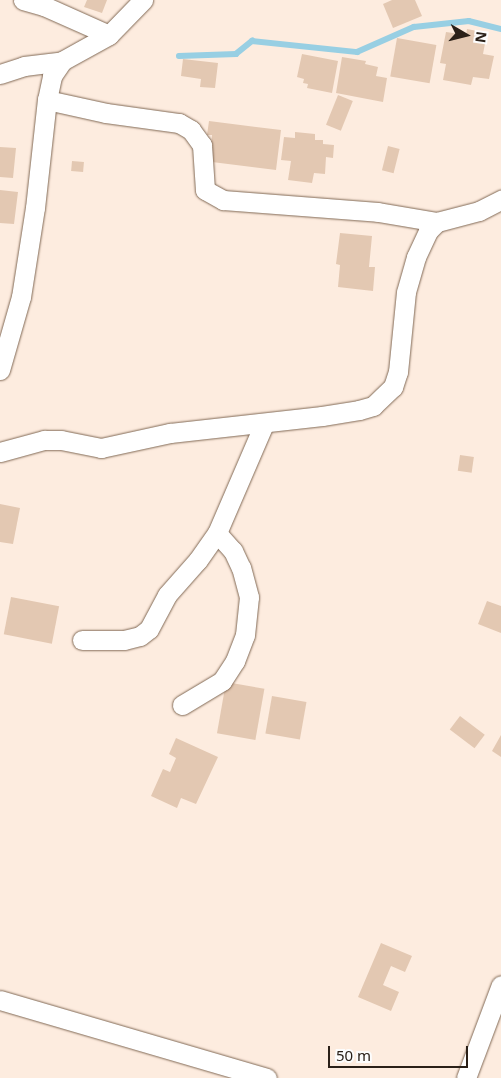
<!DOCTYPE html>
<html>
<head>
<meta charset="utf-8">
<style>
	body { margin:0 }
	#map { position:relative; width:501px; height:1078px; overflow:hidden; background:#fdecdf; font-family:"Noto Sans",sans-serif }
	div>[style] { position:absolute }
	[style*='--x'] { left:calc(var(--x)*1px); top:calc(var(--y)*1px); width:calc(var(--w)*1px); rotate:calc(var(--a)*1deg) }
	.stream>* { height:5.5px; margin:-2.75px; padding:0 2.75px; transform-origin:2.75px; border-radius:2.75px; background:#98cfe3 }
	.building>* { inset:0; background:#e3c8b2; transform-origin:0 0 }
	.roads { filter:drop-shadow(0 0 1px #816955) drop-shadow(0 0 1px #816955) }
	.minor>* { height:19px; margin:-9.5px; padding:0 9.5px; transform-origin:9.5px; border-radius:9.5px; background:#fff }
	span { translate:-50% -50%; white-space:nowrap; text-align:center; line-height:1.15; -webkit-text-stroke:4px #fdfdfd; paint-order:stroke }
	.north { position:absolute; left:441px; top:10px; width:50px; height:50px; -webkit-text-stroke:4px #fdfdfd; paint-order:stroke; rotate:98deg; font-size:14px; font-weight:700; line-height:20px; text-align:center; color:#2a2018 }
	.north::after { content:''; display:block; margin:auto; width:18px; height:22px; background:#2a2018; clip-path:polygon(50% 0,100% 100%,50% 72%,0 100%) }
	.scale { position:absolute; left:328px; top:1046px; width:140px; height:22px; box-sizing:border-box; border:2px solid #2a2018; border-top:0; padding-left:6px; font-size:15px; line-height:18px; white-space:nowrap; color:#2a2018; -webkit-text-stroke:4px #fdfdfd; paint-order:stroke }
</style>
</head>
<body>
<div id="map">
	<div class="stream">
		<i style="--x:179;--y:56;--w:57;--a:-2"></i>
		<i style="--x:236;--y:54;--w:21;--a:-39"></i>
		<i style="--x:252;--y:41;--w:106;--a:6"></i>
		<i style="--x:357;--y:52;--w:62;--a:-23.7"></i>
		<i style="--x:414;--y:27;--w:55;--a:-6.2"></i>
		<i style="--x:469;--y:21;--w:33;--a:14"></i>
	</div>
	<div class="building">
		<i style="clip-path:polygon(87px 0,107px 0,102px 13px,84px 7px)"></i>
		<i style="clip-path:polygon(392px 0,415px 0,422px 16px,393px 28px,383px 4px)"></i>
		<i style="clip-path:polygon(467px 29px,487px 33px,483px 54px,494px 56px,489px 79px,473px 77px,471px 85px,443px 80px,446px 64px,440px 63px,446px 32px,466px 35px)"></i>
		<i style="left:397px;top:38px;width:40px;height:39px;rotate:10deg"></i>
		<i style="clip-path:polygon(302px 54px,338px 61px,332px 93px,307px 88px,308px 84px,303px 83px,304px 79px,297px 77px)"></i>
		<i style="clip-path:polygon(342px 57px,366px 61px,365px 64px,378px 67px,376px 76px,387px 78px,383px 102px,336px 93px)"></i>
		<i style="clip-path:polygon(183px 59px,218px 63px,215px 88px,200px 87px,201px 79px,181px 76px)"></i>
		<i style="left:338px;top:95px;width:16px;height:32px;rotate:22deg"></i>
		<i style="clip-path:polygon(209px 121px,281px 130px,276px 170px,204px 161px,211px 149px,212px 135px,207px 135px)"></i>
		<i style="clip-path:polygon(295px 132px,315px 134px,315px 140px,323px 140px,323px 144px,334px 145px,333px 158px,326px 157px,325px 174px,314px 173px,312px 183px,288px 180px,291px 161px,281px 160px,284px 137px,295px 138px)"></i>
		<i style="left:388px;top:146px;width:12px;height:25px;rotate:14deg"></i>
		<i style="clip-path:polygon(0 147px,16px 148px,13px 178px,0 177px)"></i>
		<i style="left:72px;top:161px;width:12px;height:10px;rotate:5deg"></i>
		<i style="clip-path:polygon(0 190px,18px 192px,14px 224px,0 223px)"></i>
		<i style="clip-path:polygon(340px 233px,372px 236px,369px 267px,375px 267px,373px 291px,338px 287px,340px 265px,336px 264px)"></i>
		<i style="left:460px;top:455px;width:14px;height:16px;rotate:8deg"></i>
		<i style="clip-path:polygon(0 504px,20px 508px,13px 544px,0 542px)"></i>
		<i style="left:11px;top:597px;width:49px;height:38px;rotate:11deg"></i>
		<i style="clip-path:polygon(487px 601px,501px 606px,501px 633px,478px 624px)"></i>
		<i style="left:226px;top:682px;width:39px;height:52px;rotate:10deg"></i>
		<i style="left:272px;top:696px;width:35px;height:38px;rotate:10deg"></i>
		<i style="left:460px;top:716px;width:31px;height:17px;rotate:37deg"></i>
		<i style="clip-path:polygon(501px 735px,501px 757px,492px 751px)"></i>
		<i style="clip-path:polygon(176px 738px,218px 757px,196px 804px,181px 798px,177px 808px,151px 796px,163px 769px,170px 772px,176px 758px,169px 754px)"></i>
		<i style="clip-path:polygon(381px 943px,412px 956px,405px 972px,391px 966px,383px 985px,399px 992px,391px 1011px,358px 997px)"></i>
	</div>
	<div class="roads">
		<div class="minor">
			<i style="--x:23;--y:0;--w:22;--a:16"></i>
			<i style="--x:44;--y:6;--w:71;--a:24"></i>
			<i style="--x:0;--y:74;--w:25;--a:-18"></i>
			<i style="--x:24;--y:66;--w:38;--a:-7"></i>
			<i style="--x:47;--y:100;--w:60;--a:12.4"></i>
			<i style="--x:106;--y:113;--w:74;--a:7.8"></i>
			<i style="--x:179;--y:123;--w:14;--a:30"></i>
			<i style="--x:191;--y:130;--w:19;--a:54"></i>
			<i style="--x:202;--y:145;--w:45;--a:86.2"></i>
			<i style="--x:205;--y:190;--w:21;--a:29"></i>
			<i style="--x:223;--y:200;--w:155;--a:4.4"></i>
			<i style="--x:378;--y:212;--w:60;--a:9.6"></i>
			<i style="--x:0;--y:370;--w:76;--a:-74"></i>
			<i style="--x:21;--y:297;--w:90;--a:-81.1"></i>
			<i style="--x:35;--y:208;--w:109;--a:-83.7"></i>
			<i style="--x:47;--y:100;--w:25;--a:-78"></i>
			<i style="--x:52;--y:76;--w:18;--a:-56"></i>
			<i style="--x:62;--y:61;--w:54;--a:-29"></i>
			<i style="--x:109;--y:35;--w:49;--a:-45.8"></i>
			<i style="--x:0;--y:452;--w:46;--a:-15.3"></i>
			<i style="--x:44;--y:440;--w:17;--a:0"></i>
			<i style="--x:61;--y:440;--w:41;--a:11.3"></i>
			<i style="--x:101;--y:448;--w:71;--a:-12.3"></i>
			<i style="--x:170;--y:433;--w:153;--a:-6.4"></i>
			<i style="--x:322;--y:416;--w:37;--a:-9"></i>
			<i style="--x:359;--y:410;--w:15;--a:-16"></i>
			<i style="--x:373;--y:406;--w:28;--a:-44"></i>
			<i style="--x:393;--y:387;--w:16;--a:-72"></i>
			<i style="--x:398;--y:372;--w:80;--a:-84.3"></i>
			<i style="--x:406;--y:292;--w:36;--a:-74"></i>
			<i style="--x:416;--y:257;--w:29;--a:-65"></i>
			<i style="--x:428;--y:231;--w:13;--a:-45"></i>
			<i style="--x:437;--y:222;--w:43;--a:-14.7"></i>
			<i style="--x:479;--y:211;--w:25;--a:-27"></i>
			<i style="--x:82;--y:640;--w:42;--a:0"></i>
			<i style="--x:124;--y:640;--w:16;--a:-14"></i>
			<i style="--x:140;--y:636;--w:11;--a:-38"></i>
			<i style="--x:149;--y:629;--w:38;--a:-62"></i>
			<i style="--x:167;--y:595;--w:47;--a:-48.5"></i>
			<i style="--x:198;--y:560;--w:33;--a:-55"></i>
			<i style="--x:217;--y:533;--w:119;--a:-66.7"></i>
			<i style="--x:182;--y:705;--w:47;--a:-31"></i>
			<i style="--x:222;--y:681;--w:24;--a:-57"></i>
			<i style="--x:235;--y:661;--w:28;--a:-69"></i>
			<i style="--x:245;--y:635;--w:38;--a:-84"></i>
			<i style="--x:249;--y:597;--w:30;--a:-105"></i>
			<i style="--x:241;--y:568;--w:19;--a:-115"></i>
			<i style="--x:233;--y:551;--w:24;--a:-132"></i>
			<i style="--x:0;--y:1000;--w:278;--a:16.3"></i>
			<i style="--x:466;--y:1078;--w:99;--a:-69.4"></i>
		</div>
	</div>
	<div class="north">N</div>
	<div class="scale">50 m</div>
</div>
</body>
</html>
